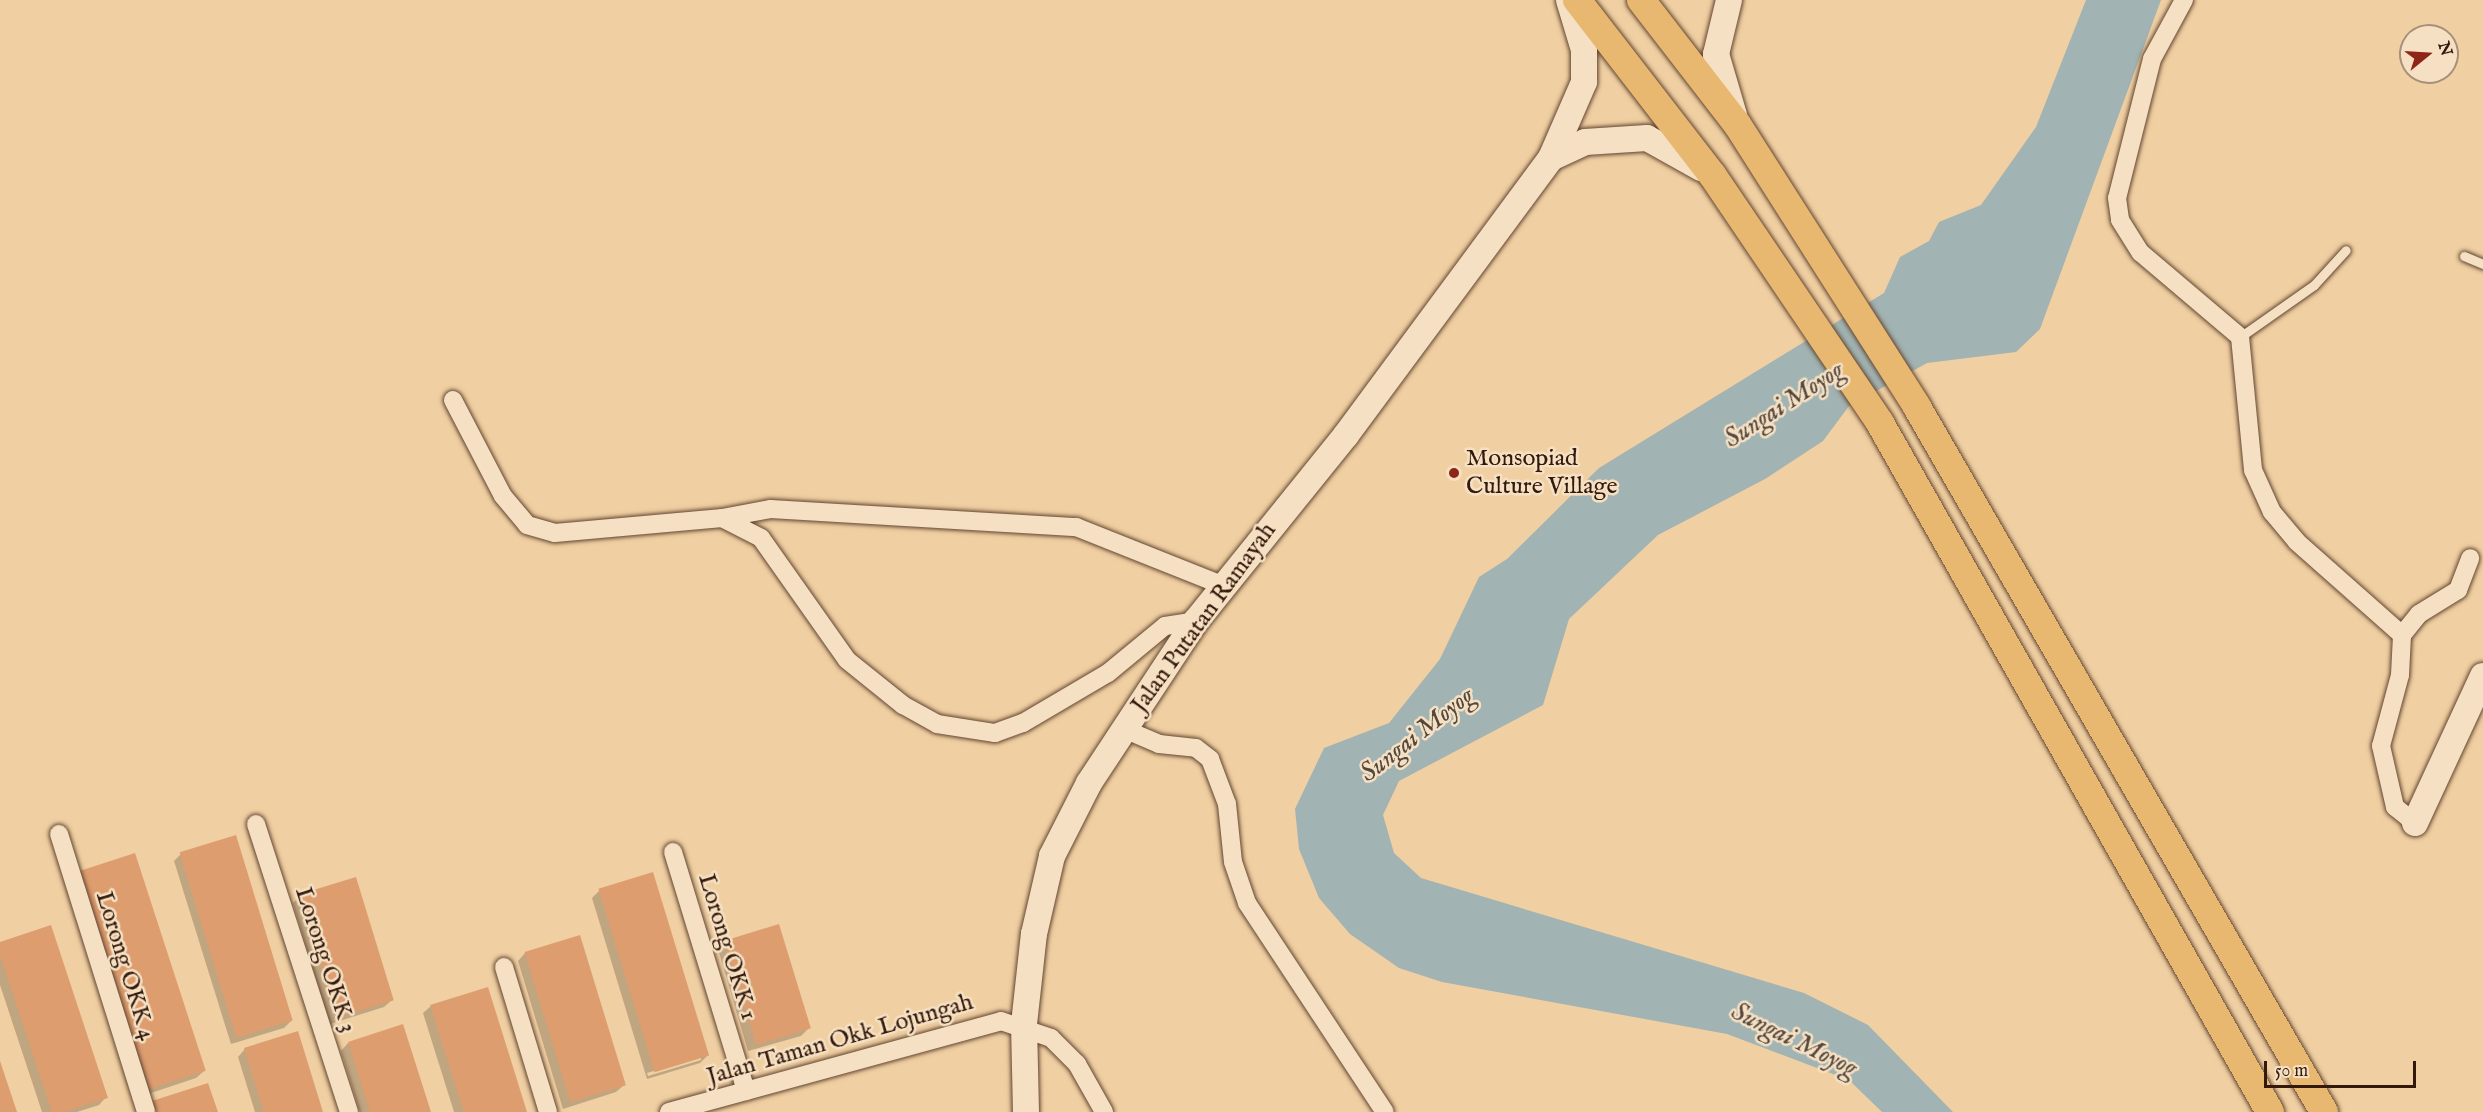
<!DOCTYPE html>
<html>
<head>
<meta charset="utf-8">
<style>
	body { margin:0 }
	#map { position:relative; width:2483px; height:1112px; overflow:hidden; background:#f0cfa2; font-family:"IM FELL English",serif }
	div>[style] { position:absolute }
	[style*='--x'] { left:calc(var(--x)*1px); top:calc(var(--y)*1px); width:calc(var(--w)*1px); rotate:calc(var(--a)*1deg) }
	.water>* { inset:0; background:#a1b3b2 }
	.shadow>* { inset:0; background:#0003 }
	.building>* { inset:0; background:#de9d6f; transform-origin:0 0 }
	.roads { filter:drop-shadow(0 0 2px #624631) drop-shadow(0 0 2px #624631) }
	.lane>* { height:9px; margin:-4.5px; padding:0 4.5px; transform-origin:4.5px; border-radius:4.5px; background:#f5e0c3 }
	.street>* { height:18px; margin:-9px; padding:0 9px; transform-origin:9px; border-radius:9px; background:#f5e0c3 }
	.secondary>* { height:26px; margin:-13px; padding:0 13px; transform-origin:13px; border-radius:13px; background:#f5e0c3 }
	.primary>* { height:28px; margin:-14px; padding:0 14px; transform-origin:14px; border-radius:14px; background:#e8b871 }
	.dots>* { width:16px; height:16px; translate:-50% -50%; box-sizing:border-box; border:3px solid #f5e0c3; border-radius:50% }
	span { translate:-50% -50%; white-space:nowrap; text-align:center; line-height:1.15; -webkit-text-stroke:5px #f5e0c3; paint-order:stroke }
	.poi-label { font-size:24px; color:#33190b }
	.left { translate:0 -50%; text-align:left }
	.street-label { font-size:24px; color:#33190b }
	.water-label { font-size:26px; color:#54473d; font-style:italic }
	.north { position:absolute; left:2399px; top:24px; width:60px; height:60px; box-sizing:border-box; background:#f5e0c3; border:2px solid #a79079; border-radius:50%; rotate:72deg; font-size:16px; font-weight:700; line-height:24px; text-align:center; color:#33190b }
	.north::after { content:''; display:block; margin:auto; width:21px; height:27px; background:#8f2418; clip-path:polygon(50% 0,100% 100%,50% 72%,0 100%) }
	.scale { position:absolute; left:2264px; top:1061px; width:152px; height:27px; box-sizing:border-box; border:3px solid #33190b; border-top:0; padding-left:8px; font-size:18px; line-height:21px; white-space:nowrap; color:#33190b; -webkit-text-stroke:4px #f5e0c3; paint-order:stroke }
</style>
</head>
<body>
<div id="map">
	<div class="water">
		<i style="clip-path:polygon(2086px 0,2161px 0,2040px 329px,2016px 352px,1927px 363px,1849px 406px,1823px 441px,1765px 479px,1658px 535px,1569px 619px,1543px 705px,1399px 781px,1383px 815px,1394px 853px,1421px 878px,1804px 993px,1868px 1025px,1953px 1112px,1882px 1112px,1849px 1080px,1727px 1034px,1442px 982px,1399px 968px,1350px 934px,1319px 898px,1299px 849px,1295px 809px,1324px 748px,1389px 723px,1440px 659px,1479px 577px,1507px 559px,1599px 468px,1884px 293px,1900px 257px,1929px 241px,1939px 222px,1981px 205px,2036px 127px)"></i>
	</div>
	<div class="shadow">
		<i style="clip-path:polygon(181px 854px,292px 1020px,284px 1028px,231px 1044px,174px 861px)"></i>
		<i style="clip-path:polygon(80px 873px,204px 1071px,196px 1078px,142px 1096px)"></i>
		<i style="clip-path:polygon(evenodd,600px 890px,707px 1056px,700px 1063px,647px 1079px,592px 898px,600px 890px,701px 1057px,701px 1060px,648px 1076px,647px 1073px,701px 1057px)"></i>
		<i style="clip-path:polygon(301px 895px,392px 1000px,384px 1007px,330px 1024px,293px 903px)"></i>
		<i style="clip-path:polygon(579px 937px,624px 1085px,616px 1092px,563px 1109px,518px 961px,525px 953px)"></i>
		<i style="clip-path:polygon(725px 942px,809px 1028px,801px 1036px,748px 1051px,718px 949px)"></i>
		<i style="clip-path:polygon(0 944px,106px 1097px,99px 1105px,77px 1112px,42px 1112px,0 985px)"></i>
		<i style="clip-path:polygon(431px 1006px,525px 1112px,454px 1112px,423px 1013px)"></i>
		<i style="clip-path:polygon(348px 1043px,429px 1112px,360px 1112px,341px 1051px)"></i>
		<i style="clip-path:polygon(245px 1049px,321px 1112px,255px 1112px,238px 1057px)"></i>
	</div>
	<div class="building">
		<i style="left:236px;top:835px;width:194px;height:59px;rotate:73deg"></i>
		<i style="left:135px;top:853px;width:229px;height:59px;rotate:72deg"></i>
		<i style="left:653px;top:872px;width:192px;height:57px;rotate:73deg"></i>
		<i style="left:356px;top:877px;width:129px;height:59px;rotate:73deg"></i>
		<i style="left:779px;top:924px;width:109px;height:57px;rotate:73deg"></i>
		<i style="clip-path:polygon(51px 925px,108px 1098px,64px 1112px,52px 1112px,0 955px,0 942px)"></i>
		<i style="left:580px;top:935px;width:157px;height:58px;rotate:73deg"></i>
		<i style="clip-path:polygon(488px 987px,527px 1112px,464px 1112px,430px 1005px)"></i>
		<i style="clip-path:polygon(403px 1024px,431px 1112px,370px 1112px,348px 1042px)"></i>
		<i style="clip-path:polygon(298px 1031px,323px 1112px,264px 1112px,244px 1048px)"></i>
		<i style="clip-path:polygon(0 1061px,17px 1112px,0 1112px)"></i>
		<i style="clip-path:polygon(208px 1083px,218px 1112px,156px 1112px,152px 1101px)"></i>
	</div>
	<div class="roads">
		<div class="lane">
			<i style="--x:2464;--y:256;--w:21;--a:23"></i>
			<i style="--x:2240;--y:337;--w:90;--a:-35.1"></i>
			<i style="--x:2314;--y:285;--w:47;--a:-47.6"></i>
		</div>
		<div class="street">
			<i style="--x:2184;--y:0;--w:67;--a:118.5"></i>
			<i style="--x:2152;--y:59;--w:143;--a:104.1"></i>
			<i style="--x:2117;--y:198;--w:22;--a:82"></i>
			<i style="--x:2120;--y:220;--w:39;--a:58"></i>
			<i style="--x:2141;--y:253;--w:130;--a:40.3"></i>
			<i style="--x:2240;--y:337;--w:134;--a:84.4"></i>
			<i style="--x:2253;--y:470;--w:46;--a:65.7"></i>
			<i style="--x:2272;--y:512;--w:39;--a:50"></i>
			<i style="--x:2297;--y:542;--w:140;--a:41.5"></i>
			<i style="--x:453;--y:400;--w:108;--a:62.5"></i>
			<i style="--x:503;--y:496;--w:38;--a:50"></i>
			<i style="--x:527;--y:525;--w:29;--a:16"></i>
			<i style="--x:555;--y:533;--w:168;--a:-5.1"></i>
			<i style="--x:722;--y:518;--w:44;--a:27.1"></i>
			<i style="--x:761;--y:538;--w:149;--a:54.8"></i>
			<i style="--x:847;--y:660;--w:72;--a:38.8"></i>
			<i style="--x:903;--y:705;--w:39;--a:29"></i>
			<i style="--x:937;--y:724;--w:59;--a:8.8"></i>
			<i style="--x:995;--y:733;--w:30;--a:-20"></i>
			<i style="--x:1023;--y:723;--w:99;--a:-30.5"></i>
			<i style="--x:1108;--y:673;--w:74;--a:-39.5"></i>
			<i style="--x:1165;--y:626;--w:31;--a:-9"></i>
			<i style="--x:722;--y:518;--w:50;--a:-10.4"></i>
			<i style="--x:771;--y:509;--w:306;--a:3.4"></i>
			<i style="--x:1076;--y:527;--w:157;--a:21.7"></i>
			<i style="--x:1124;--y:729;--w:38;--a:23"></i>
			<i style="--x:1159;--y:744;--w:37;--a:6"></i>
			<i style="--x:1196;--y:748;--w:18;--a:38"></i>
			<i style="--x:1210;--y:759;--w:48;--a:69.3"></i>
			<i style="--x:1227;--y:804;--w:58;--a:84.1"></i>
			<i style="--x:1233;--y:862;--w:43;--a:71.1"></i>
			<i style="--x:1247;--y:903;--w:250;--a:56.6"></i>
			<i style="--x:2415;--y:823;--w:26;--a:-141"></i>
			<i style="--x:2395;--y:807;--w:63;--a:-102.9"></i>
			<i style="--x:2381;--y:746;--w:73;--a:-75"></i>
			<i style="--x:2400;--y:675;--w:40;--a:-87.1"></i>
			<i style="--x:2402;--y:635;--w:27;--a:-51"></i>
			<i style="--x:2419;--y:614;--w:46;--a:-31.6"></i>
			<i style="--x:2458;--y:590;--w:34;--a:-69"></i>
			<i style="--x:256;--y:824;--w:303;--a:72.1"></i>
			<i style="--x:59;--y:834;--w:291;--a:72.6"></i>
			<i style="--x:673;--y:852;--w:250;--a:73"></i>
			<i style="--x:504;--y:967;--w:152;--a:73.1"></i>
			<i style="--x:669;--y:1112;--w:344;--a:-15.3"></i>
			<i style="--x:1001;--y:1021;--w:53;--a:18.8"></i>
			<i style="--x:1051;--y:1038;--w:37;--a:45"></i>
			<i style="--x:1077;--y:1064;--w:55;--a:60.6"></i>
		</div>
		<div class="secondary">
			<i style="--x:1729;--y:0;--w:56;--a:103.5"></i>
			<i style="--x:1716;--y:54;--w:64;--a:73.6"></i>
			<i style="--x:1551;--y:158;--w:38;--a:-25"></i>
			<i style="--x:1585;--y:142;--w:62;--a:-3.7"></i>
			<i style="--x:1647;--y:138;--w:62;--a:29.1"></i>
			<i style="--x:2415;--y:823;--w:162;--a:-65.2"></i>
			<i style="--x:1026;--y:1112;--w:88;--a:-91.3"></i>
			<i style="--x:1024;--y:1024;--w:91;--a:-83.7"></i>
			<i style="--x:1034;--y:934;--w:80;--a:-77"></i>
			<i style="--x:1052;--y:856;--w:82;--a:-63.1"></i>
			<i style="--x:1089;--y:783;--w:194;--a:-56.6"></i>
			<i style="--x:1196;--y:621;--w:239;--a:-51.1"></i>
			<i style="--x:1346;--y:435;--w:345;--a:-53.5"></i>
			<i style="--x:1551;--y:158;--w:83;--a:-66.5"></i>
			<i style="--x:1584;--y:82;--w:32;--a:-90"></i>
			<i style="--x:1584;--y:50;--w:52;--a:-106.7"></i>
		</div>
		<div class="primary">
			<i style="--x:1577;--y:0;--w:222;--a:52.3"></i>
			<i style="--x:1713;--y:176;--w:298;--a:55.9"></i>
			<i style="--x:1880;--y:423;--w:792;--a:60.49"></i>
			<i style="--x:1641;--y:0;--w:157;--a:52.3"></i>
			<i style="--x:1737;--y:124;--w:335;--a:57.5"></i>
			<i style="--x:1917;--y:407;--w:814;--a:60"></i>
		</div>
	</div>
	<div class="dots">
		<i style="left:1454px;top:473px;background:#8f2418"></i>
	</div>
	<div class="poi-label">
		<span class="left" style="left:1466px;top:473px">Monsopiad<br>Culture Village</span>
	</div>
	<div class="street-label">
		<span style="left:1204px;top:618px;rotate:-54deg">Jalan Putatan Ramayah</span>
		<span style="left:727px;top:947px;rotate:73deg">Lorong OKK 1</span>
		<span style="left:325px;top:960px;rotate:72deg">Lorong OKK 3</span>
		<span style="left:125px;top:966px;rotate:73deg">Lorong OKK 4</span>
		<span style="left:840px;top:1040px;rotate:-16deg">Jalan Taman Okk Lojungah</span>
	</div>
	<div class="water-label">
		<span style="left:1784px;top:405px;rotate:-33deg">Sungai Moyog</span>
		<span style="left:1417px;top:735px;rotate:-38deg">Sungai Moyog</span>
		<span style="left:1794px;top:1040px;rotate:26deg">Sungai Moyog</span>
	</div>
	<div class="north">N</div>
	<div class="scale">50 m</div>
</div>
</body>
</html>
